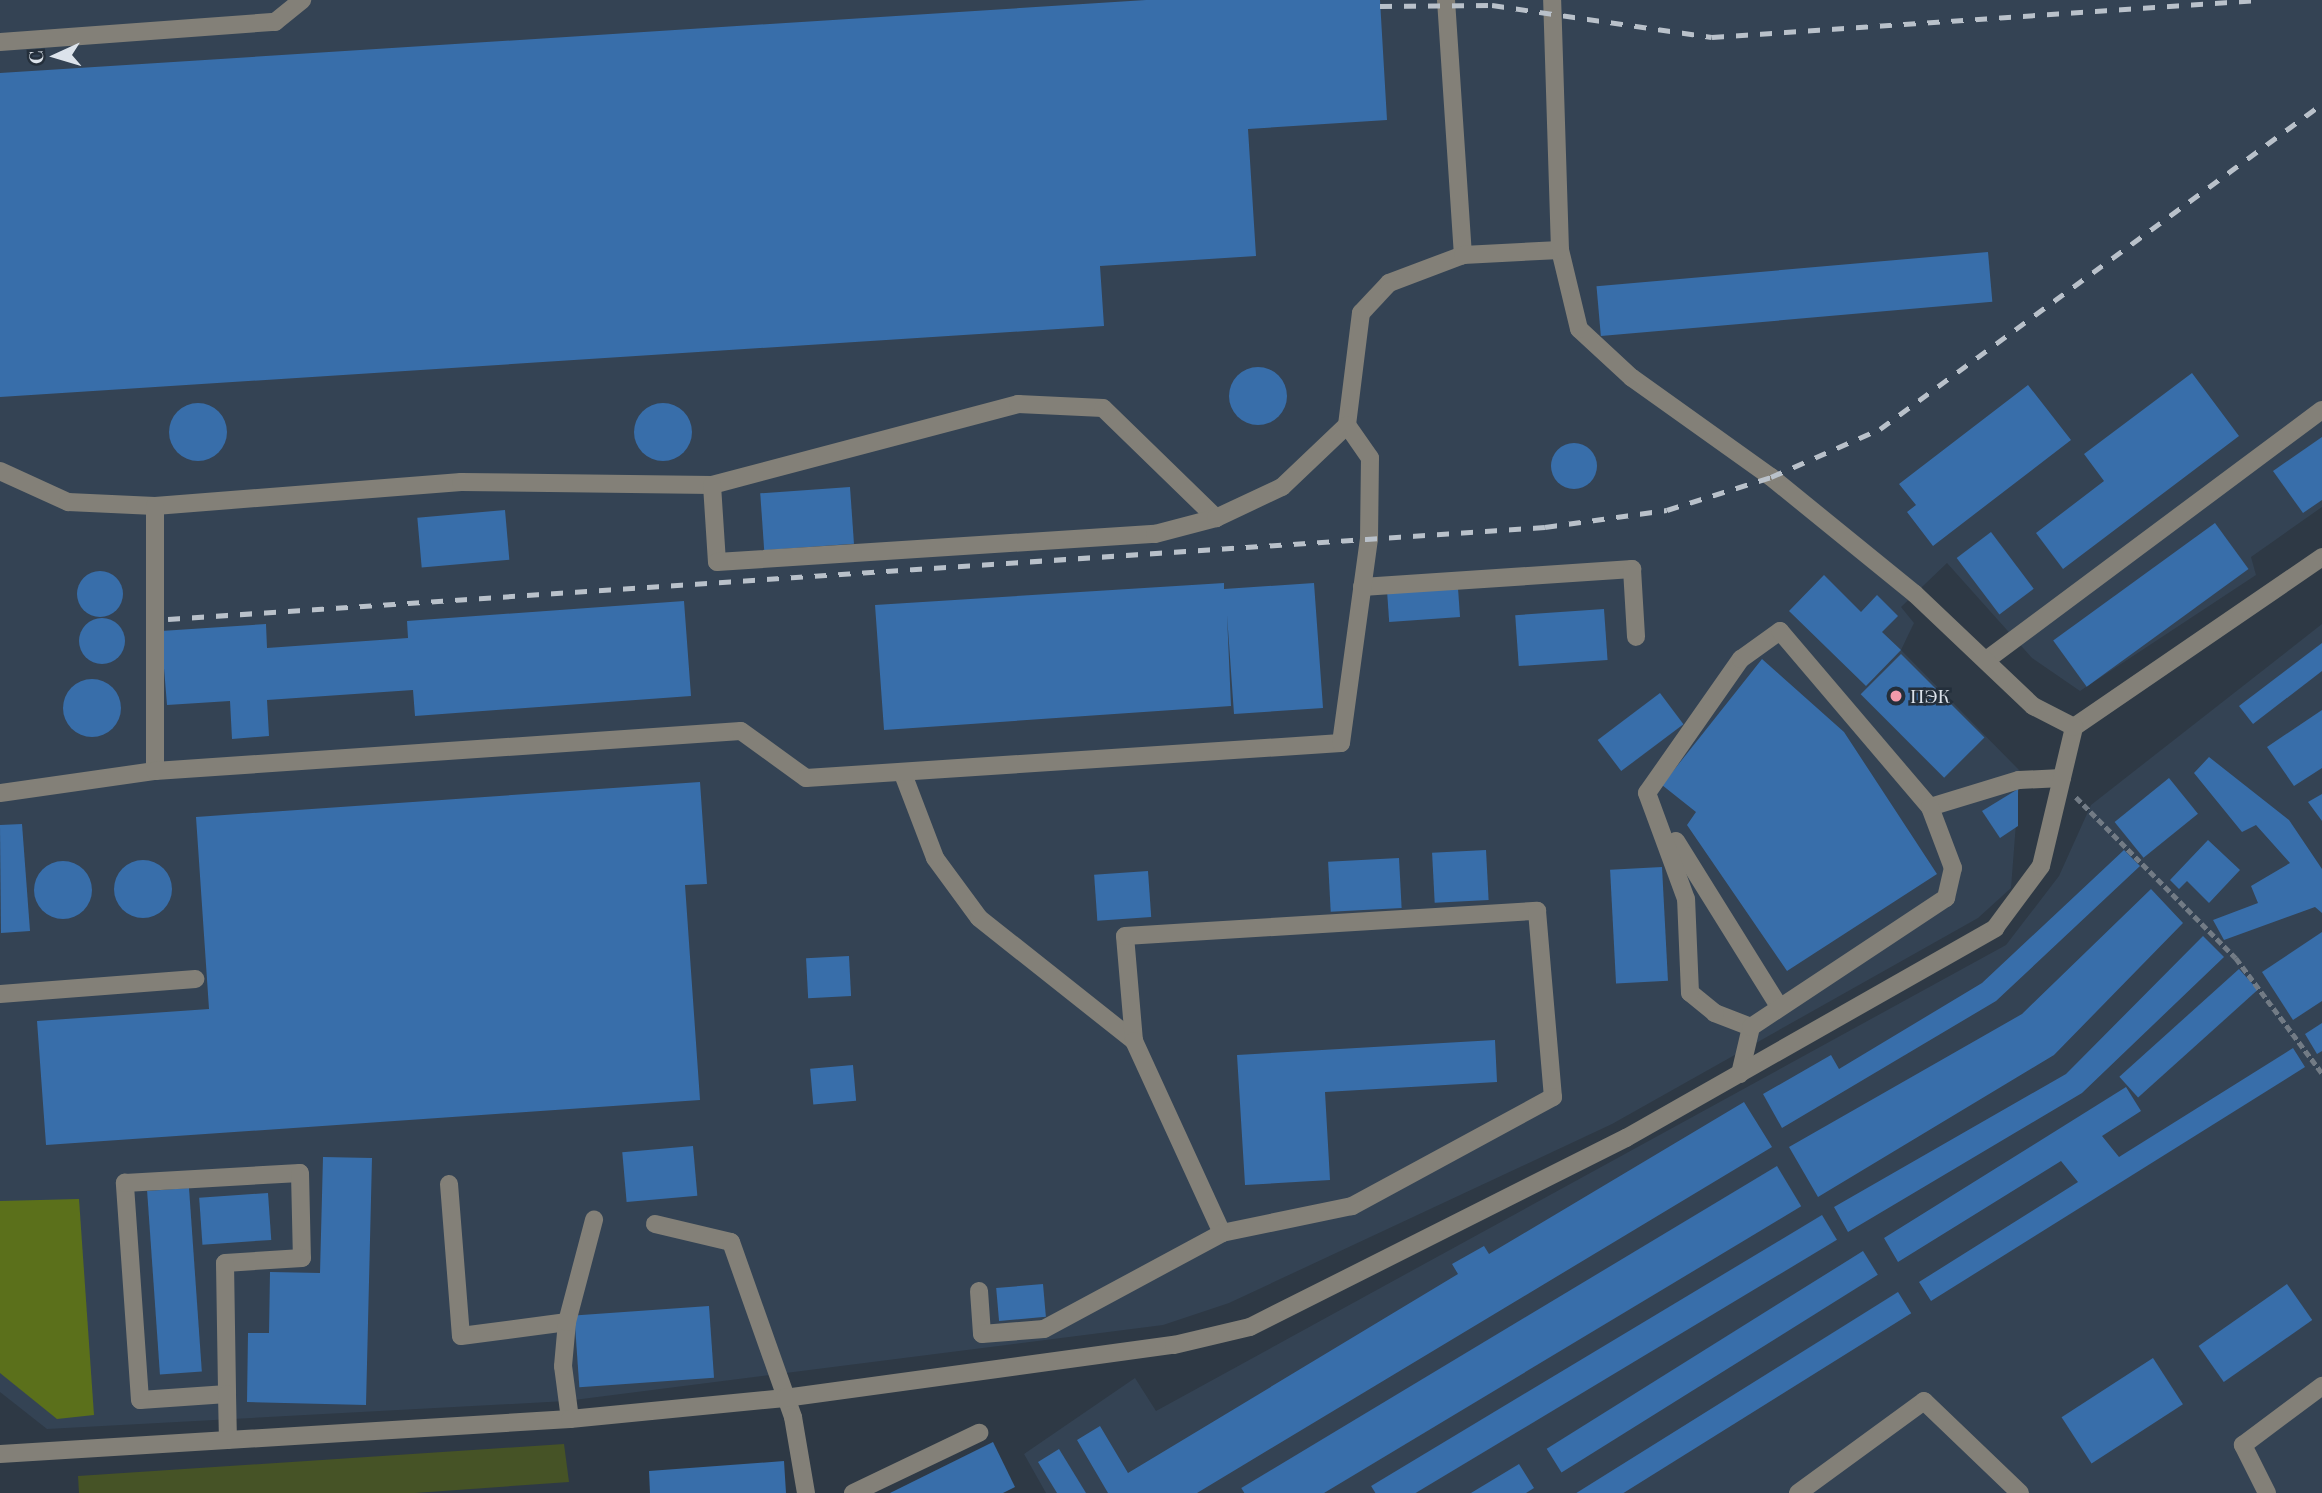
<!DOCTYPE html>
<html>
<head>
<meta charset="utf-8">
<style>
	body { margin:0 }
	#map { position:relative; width:2322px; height:1493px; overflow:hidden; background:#2e3945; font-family:"Playfair Display",serif }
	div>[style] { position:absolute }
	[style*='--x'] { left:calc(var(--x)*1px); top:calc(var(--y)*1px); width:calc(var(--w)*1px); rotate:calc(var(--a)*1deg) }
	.built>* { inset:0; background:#344354 }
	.green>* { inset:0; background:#465326 }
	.forest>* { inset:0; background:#5b701b }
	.building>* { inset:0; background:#386eaa; transform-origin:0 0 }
	.round { border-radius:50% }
	.path>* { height:4.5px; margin-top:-2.25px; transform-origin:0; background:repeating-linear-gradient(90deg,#727b85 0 7px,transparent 0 10.5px) }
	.minor>* { height:18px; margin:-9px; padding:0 9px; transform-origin:9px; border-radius:9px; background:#838078 }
	.rail>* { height:5px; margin-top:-2.5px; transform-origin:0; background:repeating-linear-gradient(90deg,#b9c1ca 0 12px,transparent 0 24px) }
	.dots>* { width:19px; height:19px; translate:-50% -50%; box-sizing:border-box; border:4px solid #242f3b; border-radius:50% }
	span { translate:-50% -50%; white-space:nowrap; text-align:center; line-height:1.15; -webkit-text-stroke:5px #242f3b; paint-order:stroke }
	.poi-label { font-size:19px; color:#dce3eb }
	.left { translate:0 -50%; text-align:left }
	.north { position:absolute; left:21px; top:21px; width:70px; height:70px; -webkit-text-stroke:5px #242f3b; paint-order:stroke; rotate:266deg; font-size:19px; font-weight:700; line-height:28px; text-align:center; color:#dce3eb }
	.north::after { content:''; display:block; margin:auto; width:24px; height:32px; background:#dce3eb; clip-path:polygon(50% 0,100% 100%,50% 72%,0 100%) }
</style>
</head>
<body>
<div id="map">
	<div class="built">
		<i style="clip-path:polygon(0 0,2322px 0,2322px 507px,2251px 557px,2256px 575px,2080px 691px,2032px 658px,1947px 563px,1901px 607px,1914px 623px,1901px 650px,2020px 771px,2011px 888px,1978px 918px,1612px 1124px,1229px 1303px,1163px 1325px,566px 1401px,47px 1429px,0 1392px)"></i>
		<i style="clip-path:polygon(2322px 624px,2322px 1493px,1046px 1493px,1024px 1454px,1135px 1378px,1156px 1411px,2006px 945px,2059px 876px,2091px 805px)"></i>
	</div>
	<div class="green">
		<i style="clip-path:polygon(564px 1444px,569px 1482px,415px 1493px,79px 1493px,78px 1476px)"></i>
	</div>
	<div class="forest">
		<i style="clip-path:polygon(79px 1199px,94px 1415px,57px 1419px,0 1373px,0 1201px)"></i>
	</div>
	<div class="building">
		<i style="clip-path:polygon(1146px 0,1380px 0,1387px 120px,1248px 129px,1256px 256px,1100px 266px,1104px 326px,0 397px,0 73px)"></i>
		<i style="left:1988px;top:252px;width:50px;height:393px;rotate:85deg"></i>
		<i class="round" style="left:1229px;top:367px;width:58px;height:58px"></i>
		<i style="clip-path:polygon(2192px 373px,2239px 436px,2063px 569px,2036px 533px,2104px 481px,2084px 454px)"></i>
		<i style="clip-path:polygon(2028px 385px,2071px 440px,1933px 546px,1907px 512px,1916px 505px,1899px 484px)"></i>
		<i class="round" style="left:634px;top:403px;width:58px;height:58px"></i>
		<i class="round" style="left:169px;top:403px;width:58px;height:58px"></i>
		<i style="clip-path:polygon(2322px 437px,2322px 500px,2303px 513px,2273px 471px)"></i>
		<i class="round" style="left:1551px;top:443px;width:46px;height:46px"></i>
		<i style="left:850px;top:487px;width:57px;height:90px;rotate:86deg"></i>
		<i style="left:505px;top:510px;width:50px;height:88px;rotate:85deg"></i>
		<i style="left:2215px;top:523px;width:57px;height:200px;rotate:54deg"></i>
		<i style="left:1991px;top:532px;width:71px;height:43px;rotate:53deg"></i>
		<i class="round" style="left:77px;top:571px;width:46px;height:46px"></i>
		<i style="clip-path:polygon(1824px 575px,1861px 612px,1877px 595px,1898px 616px,1882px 632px,1901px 650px,1866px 686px,1789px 611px)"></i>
		<i style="clip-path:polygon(1224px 583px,1224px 589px,1314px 583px,1323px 708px,1234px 714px,1227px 615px,1231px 706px,884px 730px,875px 605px)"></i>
		<i style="left:1458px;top:588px;width:29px;height:71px;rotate:86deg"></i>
		<i style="clip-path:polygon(684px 601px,691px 696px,415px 716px,413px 690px,267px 700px,269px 736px,232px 739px,230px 701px,167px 705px,161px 631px,266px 624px,267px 648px,408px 638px,407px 621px)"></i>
		<i style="left:1604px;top:609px;width:51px;height:89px;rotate:86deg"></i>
		<i class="round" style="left:79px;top:618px;width:46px;height:46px"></i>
		<i style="clip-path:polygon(2322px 643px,2322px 671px,2253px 724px,2239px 706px)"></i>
		<i style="left:1901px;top:654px;width:118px;height:57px;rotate:45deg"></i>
		<i style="clip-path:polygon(1762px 659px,1844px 732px,1937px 874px,1787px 971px,1687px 825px,1696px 812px,1662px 785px)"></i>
		<i class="round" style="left:63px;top:679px;width:58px;height:58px"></i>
		<i style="left:1660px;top:693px;width:39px;height:78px;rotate:53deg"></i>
		<i style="clip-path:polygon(2322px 710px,2322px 768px,2294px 786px,2267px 747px)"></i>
		<i style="clip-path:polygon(2209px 757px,2289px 820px,2322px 869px,2322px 913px,2315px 907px,2224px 940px,2213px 920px,2258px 903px,2251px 886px,2290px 863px,2256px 825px,2242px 832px,2194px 773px)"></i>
		<i style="left:2169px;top:778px;width:46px;height:70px;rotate:51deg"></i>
		<i style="clip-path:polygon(700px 782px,707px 884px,685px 885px,700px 1100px,46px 1145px,37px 1021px,209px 1009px,196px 817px)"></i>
		<i style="clip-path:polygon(2018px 789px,2018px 826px,2000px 838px,1982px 811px)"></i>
		<i style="clip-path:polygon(2322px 794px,2322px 821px,2308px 802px)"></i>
		<i style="clip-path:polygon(22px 824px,30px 931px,1px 933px,0 825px)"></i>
		<i style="clip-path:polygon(2208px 840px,2240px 870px,2209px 903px,2187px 881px,2179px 889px,2170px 880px)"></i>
		<i style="left:1486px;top:850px;width:50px;height:54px;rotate:87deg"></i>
		<i style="clip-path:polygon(2124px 850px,2140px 866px,1996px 1001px,1782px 1128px,1763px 1094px,1831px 1055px,1839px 1069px,1982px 983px)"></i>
		<i style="left:1399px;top:858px;width:50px;height:71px;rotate:87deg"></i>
		<i class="round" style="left:114px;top:860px;width:58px;height:58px"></i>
		<i class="round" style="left:34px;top:861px;width:58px;height:58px"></i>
		<i style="left:1662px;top:867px;width:114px;height:52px;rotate:87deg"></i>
		<i style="left:1148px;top:871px;width:46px;height:54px;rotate:86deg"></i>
		<i style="clip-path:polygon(2151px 889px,2183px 923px,2054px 1055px,1818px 1197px,1789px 1147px,2022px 1014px)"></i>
		<i style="clip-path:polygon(2322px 932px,2322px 1001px,2293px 1020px,2262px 972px)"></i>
		<i style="clip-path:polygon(2203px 936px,2224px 957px,2082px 1093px,1848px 1232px,1834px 1207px,2066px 1074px)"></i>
		<i style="left:849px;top:956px;width:40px;height:43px;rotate:87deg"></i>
		<i style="left:2239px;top:969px;width:28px;height:161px;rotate:48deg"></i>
		<i style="clip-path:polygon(2322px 1023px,2322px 1051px,2317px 1054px,2305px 1034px)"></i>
		<i style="clip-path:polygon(1495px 1040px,1497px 1082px,1325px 1092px,1330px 1180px,1245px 1185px,1237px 1055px)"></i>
		<i style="clip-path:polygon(2293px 1048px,2305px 1067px,1931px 1301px,1919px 1282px,2078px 1182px,2061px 1161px,1898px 1262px,1884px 1238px,2126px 1087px,2141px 1111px,2102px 1136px,2119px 1157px)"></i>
		<i style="left:853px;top:1065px;width:36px;height:43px;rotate:85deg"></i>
		<i style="clip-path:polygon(1744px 1102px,1772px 1147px,1197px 1493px,1108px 1493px,1077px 1440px,1100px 1426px,1128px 1473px,1458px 1274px,1452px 1264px,1484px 1246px,1489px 1254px)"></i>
		<i style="left:693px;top:1146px;width:50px;height:71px;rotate:85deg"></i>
		<i style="clip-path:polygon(323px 1157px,372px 1158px,366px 1405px,247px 1402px,248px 1333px,269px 1333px,270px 1272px,320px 1273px)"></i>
		<i style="left:1777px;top:1166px;width:47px;height:625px;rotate:59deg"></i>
		<i style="left:189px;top:1188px;width:184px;height:42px;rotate:86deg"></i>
		<i style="left:268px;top:1193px;width:47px;height:69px;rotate:86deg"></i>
		<i style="left:1822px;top:1215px;width:29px;height:526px;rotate:59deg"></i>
		<i style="left:1863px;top:1251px;width:28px;height:373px;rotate:58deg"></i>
		<i style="left:1043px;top:1284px;width:33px;height:47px;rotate:85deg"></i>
		<i style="left:2287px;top:1284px;width:44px;height:108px;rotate:55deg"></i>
		<i style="left:1898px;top:1292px;width:25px;height:386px;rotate:58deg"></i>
		<i style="left:709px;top:1306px;width:72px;height:135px;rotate:86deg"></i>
		<i style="left:2153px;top:1358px;width:55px;height:109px;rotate:57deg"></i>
		<i style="clip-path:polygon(993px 1442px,1015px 1487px,1003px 1493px,890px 1493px)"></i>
		<i style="clip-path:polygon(1059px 1449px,1086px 1493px,1057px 1493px,1038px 1462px)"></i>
		<i style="clip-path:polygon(784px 1461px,786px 1493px,650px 1493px,649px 1471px)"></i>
		<i style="clip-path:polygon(1519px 1464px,1534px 1488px,1526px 1493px,1471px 1493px)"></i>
	</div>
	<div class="path">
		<i style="--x:2076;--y:797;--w:227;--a:45.2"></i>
		<i style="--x:2236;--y:958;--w:144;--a:53.2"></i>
	</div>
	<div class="minor">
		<i style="--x:1446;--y:0;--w:256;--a:86.2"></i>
		<i style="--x:0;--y:42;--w:276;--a:-4.2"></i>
		<i style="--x:275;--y:22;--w:35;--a:-39"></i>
		<i style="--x:0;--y:471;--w:75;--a:24.5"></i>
		<i style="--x:68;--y:502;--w:87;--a:2.6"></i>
		<i style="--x:155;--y:506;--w:307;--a:-4.5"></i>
		<i style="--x:461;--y:482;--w:251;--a:0.7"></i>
		<i style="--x:712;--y:485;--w:317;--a:-14.8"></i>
		<i style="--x:1018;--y:404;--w:85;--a:2.7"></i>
		<i style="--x:1103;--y:408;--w:158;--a:44.2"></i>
		<i style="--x:712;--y:485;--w:77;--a:86.3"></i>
		<i style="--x:717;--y:562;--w:439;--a:-3.7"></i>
		<i style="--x:1155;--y:534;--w:63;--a:-14.7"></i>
		<i style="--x:1216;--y:518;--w:73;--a:-25.2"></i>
		<i style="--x:1282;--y:487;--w:90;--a:-43.6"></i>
		<i style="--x:1347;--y:425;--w:113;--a:-82.9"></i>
		<i style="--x:1361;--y:313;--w:41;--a:-47"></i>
		<i style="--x:1389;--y:283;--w:79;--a:-20.7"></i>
		<i style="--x:1463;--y:255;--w:97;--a:-3"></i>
		<i style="--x:1362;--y:587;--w:271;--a:-3.8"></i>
		<i style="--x:1632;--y:569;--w:68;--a:86.6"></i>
		<i style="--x:1989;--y:658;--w:415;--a:-36.7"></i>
		<i style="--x:2074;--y:727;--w:301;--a:-34.4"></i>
		<i style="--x:155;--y:771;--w:265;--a:-90"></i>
		<i style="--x:903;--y:774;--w:90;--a:69.1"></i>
		<i style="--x:935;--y:858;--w:74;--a:53.7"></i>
		<i style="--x:979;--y:918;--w:198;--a:38.4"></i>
		<i style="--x:1134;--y:1041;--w:105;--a:-94.9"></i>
		<i style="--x:1125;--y:936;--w:413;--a:-3.5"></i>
		<i style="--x:1537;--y:911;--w:187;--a:85.1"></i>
		<i style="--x:1553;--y:1097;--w:229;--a:151.5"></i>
		<i style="--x:1352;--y:1206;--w:133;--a:168.3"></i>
		<i style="--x:1222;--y:1233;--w:211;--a:-114.6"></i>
		<i style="--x:0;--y:793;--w:157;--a:-8.1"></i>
		<i style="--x:155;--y:771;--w:587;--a:-3.9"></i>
		<i style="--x:741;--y:731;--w:80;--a:35.9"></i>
		<i style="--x:806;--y:778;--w:536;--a:-3.74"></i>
		<i style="--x:1341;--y:743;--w:206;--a:-82.2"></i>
		<i style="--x:1369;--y:539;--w:81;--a:-89.3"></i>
		<i style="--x:1370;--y:458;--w:40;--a:-124.9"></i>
		<i style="--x:1676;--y:841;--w:193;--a:58.1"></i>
		<i style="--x:0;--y:994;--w:196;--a:-4.4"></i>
		<i style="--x:1751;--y:1027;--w:39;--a:-159"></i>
		<i style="--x:1715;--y:1013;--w:32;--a:-141"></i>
		<i style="--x:1690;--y:993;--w:94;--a:-92.4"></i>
		<i style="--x:1686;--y:899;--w:113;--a:-110.2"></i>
		<i style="--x:1647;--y:793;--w:164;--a:-55"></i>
		<i style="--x:1741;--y:659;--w:48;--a:-35.7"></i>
		<i style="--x:1780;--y:631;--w:231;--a:49.6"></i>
		<i style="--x:1930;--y:807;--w:93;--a:-16.9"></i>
		<i style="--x:2019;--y:780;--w:43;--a:-2.7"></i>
		<i style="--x:1740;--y:1074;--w:48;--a:-76.8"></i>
		<i style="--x:1751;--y:1027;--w:234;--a:-33.5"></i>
		<i style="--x:1946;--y:898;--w:31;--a:-77"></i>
		<i style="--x:1953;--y:868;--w:65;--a:-110.7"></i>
		<i style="--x:449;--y:1184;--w:152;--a:85.5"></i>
		<i style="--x:461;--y:1336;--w:107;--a:-7.5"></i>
		<i style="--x:655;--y:1224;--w:78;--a:13.3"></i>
		<i style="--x:731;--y:1242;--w:186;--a:70.5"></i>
		<i style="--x:793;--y:1417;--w:77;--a:80.3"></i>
		<i style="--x:979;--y:1291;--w:43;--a:86"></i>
		<i style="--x:982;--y:1334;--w:62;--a:-4.6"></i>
		<i style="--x:1044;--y:1329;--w:202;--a:-28.3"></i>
		<i style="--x:227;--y:1394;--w:87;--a:176.1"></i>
		<i style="--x:140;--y:1400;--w:218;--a:-94"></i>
		<i style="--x:125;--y:1183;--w:175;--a:-3.3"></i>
		<i style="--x:300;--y:1173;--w:85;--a:88.7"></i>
		<i style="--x:302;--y:1258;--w:77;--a:176.3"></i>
		<i style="--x:225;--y:1263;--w:131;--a:89.1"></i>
		<i style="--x:227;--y:1394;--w:46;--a:88.8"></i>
		<i style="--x:570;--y:1419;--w:53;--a:-97.5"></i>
		<i style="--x:563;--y:1366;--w:44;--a:-84.8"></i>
		<i style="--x:567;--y:1322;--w:106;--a:-75.2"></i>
		<i style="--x:0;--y:1454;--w:571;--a:-3.51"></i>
		<i style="--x:570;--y:1419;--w:216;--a:-5.6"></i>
		<i style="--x:785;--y:1398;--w:393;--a:-7.8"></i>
		<i style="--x:1174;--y:1345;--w:78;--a:-13.3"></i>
		<i style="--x:1250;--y:1327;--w:421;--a:-26.7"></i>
		<i style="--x:1626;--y:1138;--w:425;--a:-29.6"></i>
		<i style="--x:1995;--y:928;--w:77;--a:-53.4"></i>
		<i style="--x:2041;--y:866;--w:143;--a:-76.6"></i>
		<i style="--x:2074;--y:727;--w:46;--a:-152.9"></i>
		<i style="--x:2033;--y:706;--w:163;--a:-136.5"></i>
		<i style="--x:1915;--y:594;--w:186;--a:-140.9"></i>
		<i style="--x:1771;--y:477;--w:171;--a:-144.5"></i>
		<i style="--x:1632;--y:378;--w:72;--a:-137.2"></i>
		<i style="--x:1579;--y:329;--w:81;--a:-103.5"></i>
		<i style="--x:1560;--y:250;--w:250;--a:-91.8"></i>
		<i style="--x:853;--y:1493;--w:140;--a:-25.5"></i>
		<i style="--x:1798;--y:1493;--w:156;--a:-36.1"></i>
		<i style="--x:1924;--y:1401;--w:133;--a:43.8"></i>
		<i style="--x:2267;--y:1493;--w:54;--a:-116.6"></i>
		<i style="--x:2243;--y:1445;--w:99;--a:-36.8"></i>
	</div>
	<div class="rail">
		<i style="--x:1380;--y:6;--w:112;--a:-0.5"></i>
		<i style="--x:1492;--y:5;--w:222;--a:8.3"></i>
		<i style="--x:1712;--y:37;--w:548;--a:-3.87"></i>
		<i style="--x:168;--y:619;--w:1380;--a:-3.82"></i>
		<i style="--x:1545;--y:527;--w:123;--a:-7.9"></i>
		<i style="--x:1667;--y:510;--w:109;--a:-17.6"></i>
		<i style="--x:1771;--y:477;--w:119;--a:-23.8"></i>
		<i style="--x:1880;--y:429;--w:549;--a:-36.33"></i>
	</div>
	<div class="dots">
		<i style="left:1896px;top:696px;background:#f39aab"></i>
	</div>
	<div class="poi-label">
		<span class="left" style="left:1910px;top:696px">ПЭК</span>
	</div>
	<div class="north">С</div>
</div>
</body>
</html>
